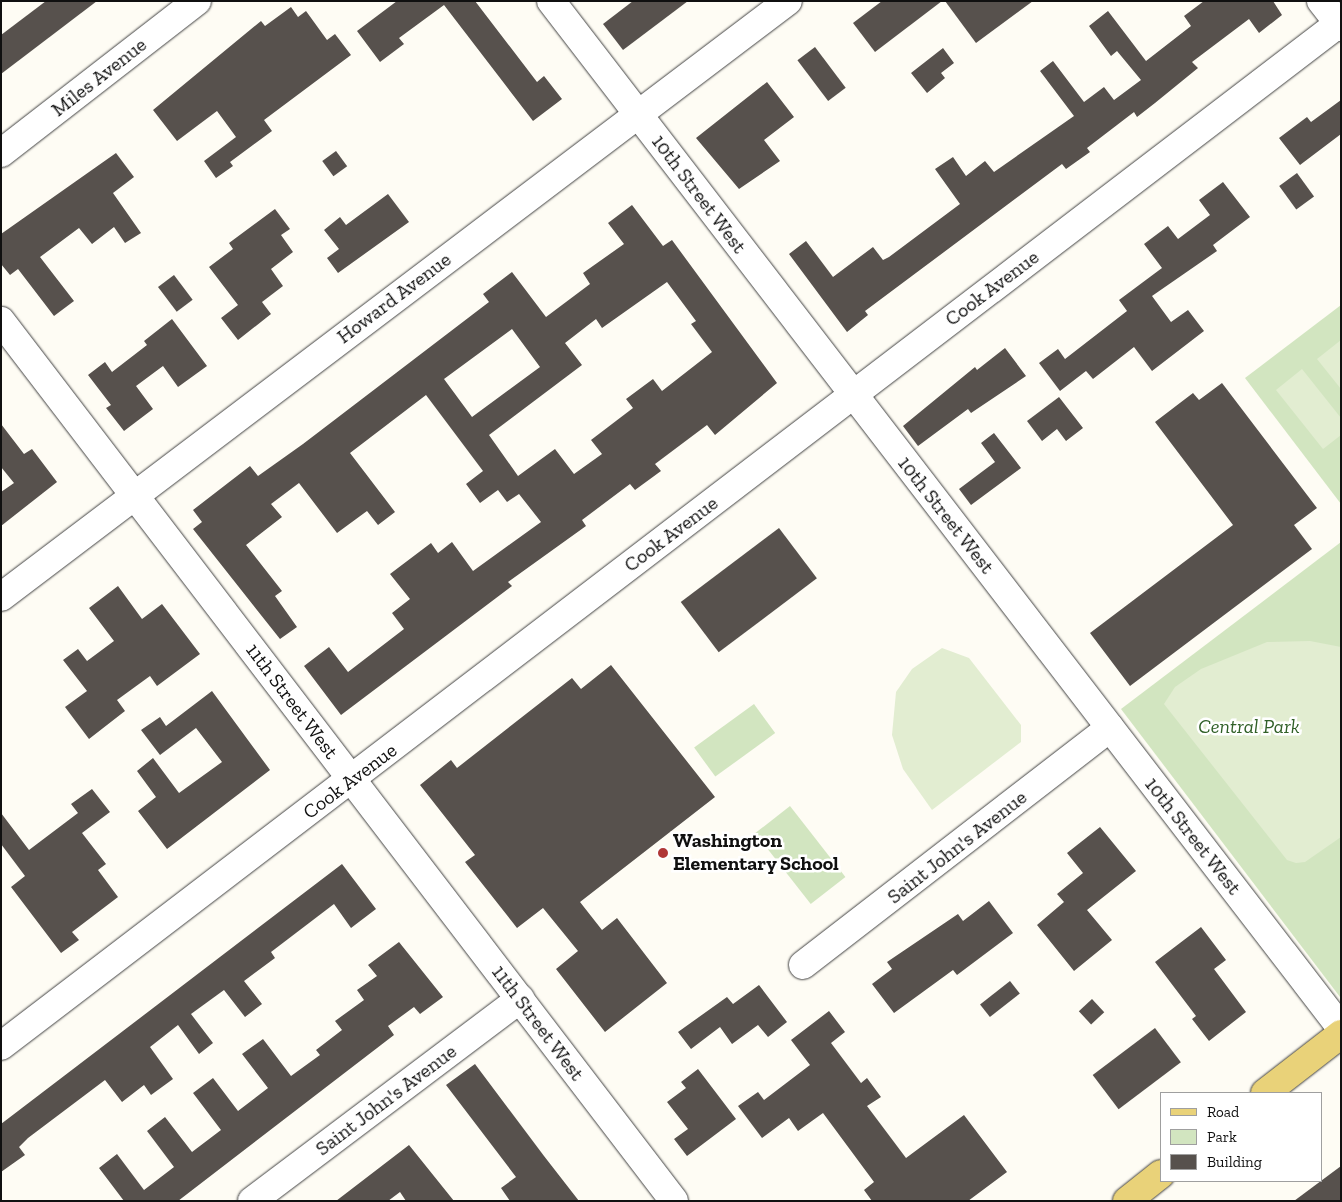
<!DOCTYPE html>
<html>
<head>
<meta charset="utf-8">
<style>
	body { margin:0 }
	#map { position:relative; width:1342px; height:1202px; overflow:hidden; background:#fefcf4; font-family:"Zilla Slab",serif }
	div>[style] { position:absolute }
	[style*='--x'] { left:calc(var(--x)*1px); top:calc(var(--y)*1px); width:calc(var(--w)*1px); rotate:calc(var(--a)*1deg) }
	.green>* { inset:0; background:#d2e5c0; transform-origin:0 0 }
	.pitch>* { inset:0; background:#e2edd1 }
	.building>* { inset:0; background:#57514d; transform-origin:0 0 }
	.roads { filter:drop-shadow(0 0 1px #434343) drop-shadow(0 0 1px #434343) }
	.minor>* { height:28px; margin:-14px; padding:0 14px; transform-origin:14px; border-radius:14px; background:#fff }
	.major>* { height:28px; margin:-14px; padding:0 14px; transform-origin:14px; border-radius:14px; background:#e9d279 }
	.dots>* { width:14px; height:14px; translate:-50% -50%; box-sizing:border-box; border:2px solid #fff; border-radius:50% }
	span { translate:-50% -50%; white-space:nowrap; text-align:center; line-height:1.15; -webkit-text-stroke:5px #fff; paint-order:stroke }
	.street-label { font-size:20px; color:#101010 }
	.park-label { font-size:20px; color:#306027; font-style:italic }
	.poi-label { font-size:20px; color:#101010; font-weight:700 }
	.left { translate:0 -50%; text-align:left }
	.frame { position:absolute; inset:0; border:2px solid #101010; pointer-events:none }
	.legend { position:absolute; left:1160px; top:1092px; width:162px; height:90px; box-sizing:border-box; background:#fff; border:1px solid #9f9f9f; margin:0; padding:6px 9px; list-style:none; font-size:15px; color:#101010 }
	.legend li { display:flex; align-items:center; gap:10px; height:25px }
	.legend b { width:25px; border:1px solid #9f9f9f }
</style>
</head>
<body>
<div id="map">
	<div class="green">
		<i style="clip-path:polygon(1341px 305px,1341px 504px,1245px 378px)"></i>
		<i style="clip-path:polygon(1341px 542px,1341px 996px,1340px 997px,1121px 709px)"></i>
		<i style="left:754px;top:704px;width:36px;height:74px;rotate:54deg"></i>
		<i style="left:790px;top:806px;width:90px;height:44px;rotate:52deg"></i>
	</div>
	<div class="pitch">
		<i style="clip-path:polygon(1341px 340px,1341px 389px,1317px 359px)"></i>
		<i style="clip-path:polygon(1302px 369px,1341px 418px,1341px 435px,1323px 449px,1276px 390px)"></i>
		<i style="clip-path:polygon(1310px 641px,1341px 647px,1341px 837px,1305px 862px,1296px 863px,1287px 860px,1164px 704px,1175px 687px,1201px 669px,1267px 642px)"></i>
		<i style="clip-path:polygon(942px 648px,969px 658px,1021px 725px,1021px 742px,932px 810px,903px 769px,892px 735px,896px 692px,912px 669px)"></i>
	</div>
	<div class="building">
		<i style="clip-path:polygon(46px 1px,97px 1px,1px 74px,1px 35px)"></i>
		<i style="clip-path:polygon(397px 1px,475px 1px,537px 82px,544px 76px,562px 99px,533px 121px,444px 5px,399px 38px,404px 44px,380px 62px,357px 31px)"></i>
		<i style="clip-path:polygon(633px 1px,688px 1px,623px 50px,603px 24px)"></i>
		<i style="clip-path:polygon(882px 1px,942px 1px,875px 52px,853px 23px)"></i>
		<i style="clip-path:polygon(945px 1px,1033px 1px,976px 43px)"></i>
		<i style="clip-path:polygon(1204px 1px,1273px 1px,1282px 15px,1259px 33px,1249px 19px,1192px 62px,1198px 68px,1155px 103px,1137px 117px,1134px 112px,1087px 148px,1090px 152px,1066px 169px,1062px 164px,865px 311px,868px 315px,847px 332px,789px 254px,806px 241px,833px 277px,873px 247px,883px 260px,889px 257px,960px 204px,935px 169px,953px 157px,966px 176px,985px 161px,994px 172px,1074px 116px,1040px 71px,1053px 61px,1084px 102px,1104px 87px,1114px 100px,1141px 80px,1117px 51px,1111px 56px,1089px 26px,1108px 11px,1146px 61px,1191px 26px,1184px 16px)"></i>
		<i style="clip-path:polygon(291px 7px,298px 17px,306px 11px,327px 40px,335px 34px,351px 55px,264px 120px,272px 131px,230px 162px,233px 166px,216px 178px,204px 161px,236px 137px,217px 111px,177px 141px,153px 110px,261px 21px,265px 26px)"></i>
		<i style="left:815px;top:47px;width:51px;height:22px;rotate:53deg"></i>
		<i style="clip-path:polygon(943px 48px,954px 63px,941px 73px,945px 78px,927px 93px,911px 73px)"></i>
		<i style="clip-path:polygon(767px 82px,794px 117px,764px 140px,780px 161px,739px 189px,696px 138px)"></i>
		<i style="clip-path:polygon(1341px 100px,1341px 134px,1300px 165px,1279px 138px,1307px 117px,1311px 122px)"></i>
		<i style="left:336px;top:151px;width:19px;height:17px;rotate:54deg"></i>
		<i style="clip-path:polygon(116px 153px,134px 177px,113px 193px,141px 233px,125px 243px,114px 227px,92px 244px,79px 228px,40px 257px,74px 301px,54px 316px,18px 269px,10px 275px,1px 264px,1px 234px)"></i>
		<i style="left:1297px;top:173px;width:29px;height:22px;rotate:54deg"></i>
		<i style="clip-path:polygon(1223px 182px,1250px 217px,1213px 245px,1217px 251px,1152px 296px,1171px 322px,1188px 310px,1204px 331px,1152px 371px,1134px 347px,1093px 379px,1086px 371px,1060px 391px,1039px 363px,1058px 349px,1065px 359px,1127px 311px,1119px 300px,1162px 268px,1144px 244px,1168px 226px,1178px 239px,1210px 215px,1199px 200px)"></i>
		<i style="clip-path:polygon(388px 194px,409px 222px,338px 273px,327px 258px,339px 249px,324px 230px,340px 217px,346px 225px)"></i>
		<i style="clip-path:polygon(evenodd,632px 205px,663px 246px,672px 240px,777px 383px,715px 435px,707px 425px,655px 464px,661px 471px,635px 490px,630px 484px,582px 520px,586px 526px,508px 582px,512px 586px,341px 715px,304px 666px,329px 647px,348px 672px,404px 629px,392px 613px,410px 599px,390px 574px,431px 543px,438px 553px,452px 542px,473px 571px,541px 522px,519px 494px,507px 502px,498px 490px,480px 503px,466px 484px,483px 471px,426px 395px,350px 453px,395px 512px,378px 525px,367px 511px,337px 533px,299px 483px,271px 504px,282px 517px,246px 545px,282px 591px,275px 596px,297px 627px,280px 639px,193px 529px,202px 522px,193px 510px,250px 466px,258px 476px,303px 444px,489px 302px,483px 294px,512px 272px,546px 317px,590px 284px,583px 273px,624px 244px,608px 223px,632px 205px,667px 282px,696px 321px,691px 324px,712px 352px,662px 391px,653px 379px,626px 399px,633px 408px,591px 440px,602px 454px,574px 474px,555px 449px,518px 476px,489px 435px,582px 365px,565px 343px,596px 319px,602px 328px,667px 282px,632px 205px,512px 329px,540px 367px,472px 417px,444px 379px,512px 329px)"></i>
		<i style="clip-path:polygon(275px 209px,290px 229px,281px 235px,293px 252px,271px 269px,283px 286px,262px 302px,271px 314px,238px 340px,221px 318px,238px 305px,209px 267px,233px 249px,229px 243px)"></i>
		<i style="left:174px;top:275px;width:31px;height:20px;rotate:53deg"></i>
		<i style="clip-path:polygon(172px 319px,207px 366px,178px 387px,163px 366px,136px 386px,153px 409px,124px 431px,106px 408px,111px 405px,88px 375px,105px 362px,112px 372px,147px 345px,144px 341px)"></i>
		<i style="clip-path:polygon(1005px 348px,1026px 376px,971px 413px,968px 409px,918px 446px,903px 426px,975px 367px,977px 370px)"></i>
		<i style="clip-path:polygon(1222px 383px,1317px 508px,1294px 525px,1312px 549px,1130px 686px,1090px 633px,1233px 525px,1155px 422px,1193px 393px,1199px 400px)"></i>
		<i style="clip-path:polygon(1059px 397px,1083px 428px,1066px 441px,1057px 429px,1042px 441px,1027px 421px)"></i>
		<i style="clip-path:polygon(1px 424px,24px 454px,32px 449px,57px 482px,1px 526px,1px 492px,14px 483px,1px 467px)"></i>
		<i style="clip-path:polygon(994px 433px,1021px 468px,971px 505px,959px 489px,995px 462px,981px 443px)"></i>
		<i style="left:779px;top:528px;width:63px;height:123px;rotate:53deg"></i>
		<i style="clip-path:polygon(118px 586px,142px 619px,162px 604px,200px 654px,157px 686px,150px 676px,117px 700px,125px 711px,89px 739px,65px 707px,87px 691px,63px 660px,78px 649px,87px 661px,114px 641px,89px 608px)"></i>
		<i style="clip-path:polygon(611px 665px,715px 797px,580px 902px,602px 930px,617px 918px,667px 983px,605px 1032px,556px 969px,578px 951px,543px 908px,517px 928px,465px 862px,475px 855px,420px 785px,451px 760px,457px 768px,572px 678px,581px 689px)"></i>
		<i style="clip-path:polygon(212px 691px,270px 770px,167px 849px,138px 811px,156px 797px,137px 771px,153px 758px,179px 793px,222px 762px,196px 728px,160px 755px,141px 730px,160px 717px,166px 726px)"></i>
		<i style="clip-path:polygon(92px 789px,110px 812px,82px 833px,106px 864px,98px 870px,118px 897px,72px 932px,79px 940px,61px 953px,11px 887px,25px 876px,1px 844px,1px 813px,29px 850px,78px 813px,71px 804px)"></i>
		<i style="clip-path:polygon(1100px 827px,1136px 871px,1087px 910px,1112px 940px,1074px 971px,1037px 925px,1064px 902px,1057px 894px,1083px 873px,1067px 853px)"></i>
		<i style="clip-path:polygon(342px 864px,376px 909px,351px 928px,334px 904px,271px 952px,275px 958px,244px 981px,262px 1004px,245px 1017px,224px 990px,191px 1014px,213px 1043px,199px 1054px,178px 1025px,150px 1047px,173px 1079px,151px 1095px,144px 1085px,122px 1102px,105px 1080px,28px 1138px,19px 1147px,25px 1155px,1px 1172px,1px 1124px)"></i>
		<i style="clip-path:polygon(989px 901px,1013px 933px,957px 975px,953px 970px,894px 1013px,872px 984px,892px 969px,887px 962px,958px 914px,963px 921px)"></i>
		<i style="clip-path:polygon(1201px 927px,1226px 960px,1214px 969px,1246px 1012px,1209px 1041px,1192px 1019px,1196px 1016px,1155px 962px)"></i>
		<i style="clip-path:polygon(399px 942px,443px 997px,420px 1014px,414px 1007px,388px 1026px,394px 1035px,178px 1201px,124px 1201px,99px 1168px,117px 1154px,144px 1190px,174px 1167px,147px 1131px,165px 1117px,192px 1152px,221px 1130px,193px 1093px,213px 1078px,238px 1111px,268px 1088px,242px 1054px,263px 1039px,291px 1076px,320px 1055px,316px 1050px,342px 1030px,335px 1021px,364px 1000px,357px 990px,377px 976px,368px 965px)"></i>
		<i style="left:1010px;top:981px;width:16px;height:38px;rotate:52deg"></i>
		<i style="clip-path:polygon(759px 985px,787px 1022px,768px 1037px,758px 1025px,732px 1044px,720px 1027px,691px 1049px,678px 1032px,727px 997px,733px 1004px)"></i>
		<i style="left:1092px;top:999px;width:18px;height:18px;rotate:47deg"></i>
		<i style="clip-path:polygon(829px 1011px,845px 1032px,831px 1043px,861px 1083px,867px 1078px,881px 1097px,867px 1106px,906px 1158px,964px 1115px,1007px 1172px,968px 1201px,872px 1201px,864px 1190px,874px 1182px,823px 1113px,798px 1131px,789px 1118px,762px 1138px,738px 1106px,758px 1092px,764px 1100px,810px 1065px,791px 1040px)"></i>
		<i style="left:1155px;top:1028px;width:43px;height:78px;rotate:53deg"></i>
		<i style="clip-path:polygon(475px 1064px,544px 1156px,579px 1201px,510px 1201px,501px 1188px,516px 1177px,446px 1085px)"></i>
		<i style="clip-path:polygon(698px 1069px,736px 1119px,687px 1156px,674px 1139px,688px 1129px,667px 1102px,686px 1088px,681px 1082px)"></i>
		<i style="clip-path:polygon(409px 1145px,454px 1201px,406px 1201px,400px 1192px,388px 1201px,336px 1201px)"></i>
		<i style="clip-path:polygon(1341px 1166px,1341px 1201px,1294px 1201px)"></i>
	</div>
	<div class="roads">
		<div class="minor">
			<i style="--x:551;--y:1;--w:1296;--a:52.43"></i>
			<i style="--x:1321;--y:1;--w:33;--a:52"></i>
			<i style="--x:1;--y:153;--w:248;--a:-37.8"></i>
			<i style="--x:1;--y:321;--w:1108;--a:52.59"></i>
			<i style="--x:1;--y:597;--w:987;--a:-37.14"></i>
			<i style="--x:803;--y:965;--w:388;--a:-37.7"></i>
			<i style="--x:1;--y:1046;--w:1686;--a:-37.39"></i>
			<i style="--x:252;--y:1201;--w:336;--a:-37"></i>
		</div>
		<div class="major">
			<i style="--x:1265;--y:1093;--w:96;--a:-37.8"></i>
			<i style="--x:1127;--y:1201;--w:43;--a:-38.5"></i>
		</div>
	</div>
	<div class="dots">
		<i style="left:663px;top:853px;background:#b03737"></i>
	</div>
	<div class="street-label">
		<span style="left:99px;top:77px;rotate:-38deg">Miles Avenue</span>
		<span style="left:699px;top:194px;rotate:53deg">10th Street West</span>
		<span style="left:992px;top:288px;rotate:-37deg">Cook Avenue</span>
		<span style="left:394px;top:298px;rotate:-37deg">Howard Avenue</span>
		<span style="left:946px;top:515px;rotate:52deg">10th Street West</span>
		<span style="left:671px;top:534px;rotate:-37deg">Cook Avenue</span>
		<span style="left:292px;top:701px;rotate:53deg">11th Street West</span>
		<span style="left:350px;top:781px;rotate:-37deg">Cook Avenue</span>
		<span style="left:1193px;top:836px;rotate:52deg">10th Street West</span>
		<span style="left:957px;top:847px;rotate:-38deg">Saint John's Avenue</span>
		<span style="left:538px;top:1023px;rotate:53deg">11th Street West</span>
		<span style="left:386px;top:1100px;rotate:-37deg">Saint John's Avenue</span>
	</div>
	<div class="park-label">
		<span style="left:1249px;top:726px">Central Park</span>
	</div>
	<div class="poi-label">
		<span class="left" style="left:673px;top:852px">Washington<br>Elementary School</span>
	</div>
	<div class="frame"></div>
	<ul class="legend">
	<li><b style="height:6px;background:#e9d279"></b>Road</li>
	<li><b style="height:14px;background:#d2e5c0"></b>Park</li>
	<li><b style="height:14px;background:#57514d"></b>Building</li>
	</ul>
</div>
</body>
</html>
